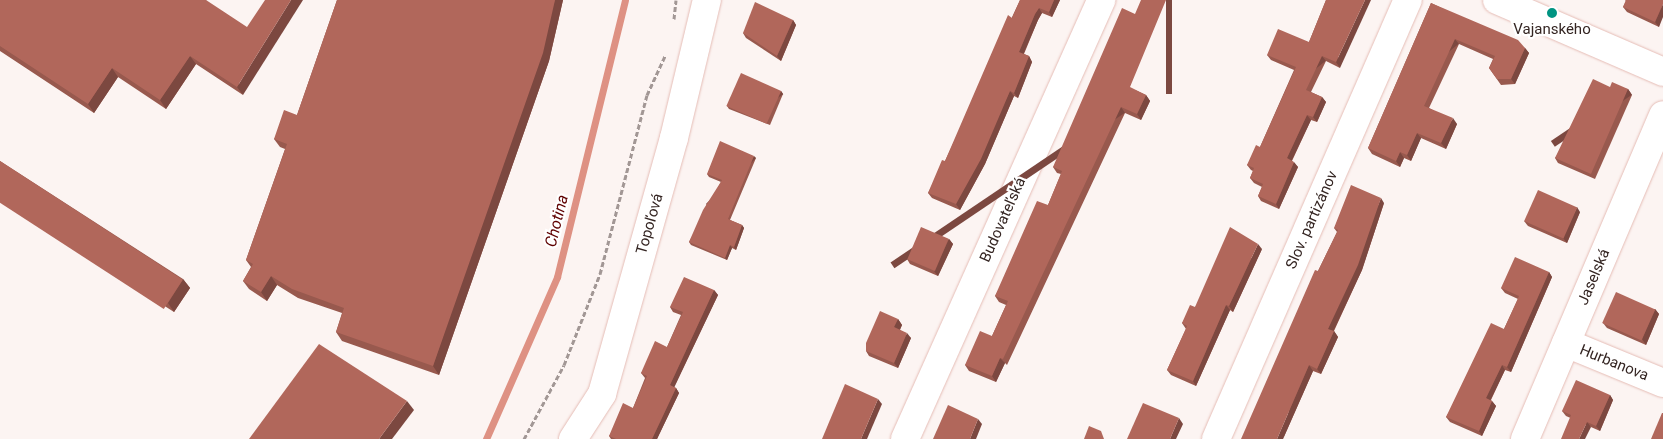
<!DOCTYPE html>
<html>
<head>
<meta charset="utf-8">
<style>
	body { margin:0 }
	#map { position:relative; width:1663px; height:439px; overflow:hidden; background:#fcf4f2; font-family:Roboto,sans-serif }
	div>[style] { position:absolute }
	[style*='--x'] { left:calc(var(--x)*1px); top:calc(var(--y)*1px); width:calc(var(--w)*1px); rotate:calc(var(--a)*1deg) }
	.stream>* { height:7px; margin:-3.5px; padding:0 3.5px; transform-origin:3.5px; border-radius:3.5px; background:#de9183 }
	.path>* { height:3px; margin-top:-1.5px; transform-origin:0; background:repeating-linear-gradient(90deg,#a29795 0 5px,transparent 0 7.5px) }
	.roads { filter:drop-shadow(0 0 1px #e5bcb5) drop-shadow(0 0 1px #e5bcb5) }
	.minor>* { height:28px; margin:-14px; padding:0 14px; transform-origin:14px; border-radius:14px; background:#fff }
	.wall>* { inset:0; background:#98594e }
	.shaded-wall>* { inset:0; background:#7c4840; transform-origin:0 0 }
	.building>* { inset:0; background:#b1675b; transform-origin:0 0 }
	.dots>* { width:14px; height:14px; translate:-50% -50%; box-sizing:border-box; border:2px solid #fff; border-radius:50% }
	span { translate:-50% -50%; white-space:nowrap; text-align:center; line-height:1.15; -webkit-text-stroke:4.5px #fff; paint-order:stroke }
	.poi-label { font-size:15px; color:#342522 }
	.street-label { font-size:15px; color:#342522 }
	.water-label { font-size:16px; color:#5f0000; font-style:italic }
</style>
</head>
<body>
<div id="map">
	<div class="stream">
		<i style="--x:486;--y:439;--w:177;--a:-66.3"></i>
		<i style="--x:557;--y:277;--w:285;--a:-76.2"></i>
	</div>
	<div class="path">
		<i style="--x:674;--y:19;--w:19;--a:-84"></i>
		<i style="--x:524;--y:439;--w:84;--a:-61.6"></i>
		<i style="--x:564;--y:365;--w:98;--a:-68.4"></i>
		<i style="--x:600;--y:274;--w:185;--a:-75.3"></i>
		<i style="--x:647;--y:95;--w:43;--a:-65.2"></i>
	</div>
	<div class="roads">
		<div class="minor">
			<i style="--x:1497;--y:0;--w:181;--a:23.4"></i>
			<i style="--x:1566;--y:343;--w:105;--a:22.4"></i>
			<i style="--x:573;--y:439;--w:54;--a:-57.2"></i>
			<i style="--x:602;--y:394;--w:266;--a:-74.3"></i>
			<i style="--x:674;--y:138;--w:142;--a:-76.6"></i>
			<i style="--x:905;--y:439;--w:481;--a:-65.9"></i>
			<i style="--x:1216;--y:439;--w:479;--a:-66.4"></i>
			<i style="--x:1525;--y:439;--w:352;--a:-66.9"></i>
		</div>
	</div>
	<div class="wall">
		<i style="clip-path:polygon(0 0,206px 0,243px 95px,196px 64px,166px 109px,118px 77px,94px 113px,0 51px)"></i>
		<i style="clip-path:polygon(337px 0,563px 0,549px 61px,439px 375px,342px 341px,336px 332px,342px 313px,298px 298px,277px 285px,267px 301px,249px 289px,243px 281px,251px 267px,246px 260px,285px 149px,280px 147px,274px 139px,297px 115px)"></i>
		<i style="clip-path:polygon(1020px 0,1060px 0,1052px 17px,1042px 13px,1038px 20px,1024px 54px,1029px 56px,1032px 62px,1018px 98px,1014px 96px,985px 164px,960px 210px,932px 198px,928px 193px,945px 161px)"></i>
		<i style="clip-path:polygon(1326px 0,1340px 68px,1326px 61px,1311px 92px,1322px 97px,1326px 102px,1317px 122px,1311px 120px,1292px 161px,1298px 167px,1279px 209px,1261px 201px,1258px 196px,1262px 187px,1254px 183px,1250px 178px,1253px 171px,1251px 170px,1247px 165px,1260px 147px,1294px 70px,1271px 60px,1267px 55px,1309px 42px)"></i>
		<i style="clip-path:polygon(1625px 0,1663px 0,1659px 27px,1627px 12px,1623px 7px,1626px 1px)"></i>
		<i style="clip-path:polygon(1431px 3px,1525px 48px,1529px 53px,1515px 84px,1501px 85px,1489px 68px,1493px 59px,1459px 44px,1429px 108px,1457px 124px,1446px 149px,1421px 138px,1411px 161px,1404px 158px,1400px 167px,1372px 154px,1368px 148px)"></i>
		<i style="clip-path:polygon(793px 20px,796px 25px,781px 61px,746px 38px,743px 33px)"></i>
		<i style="clip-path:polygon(1610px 87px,1628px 89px,1632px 95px,1595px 179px,1558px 163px,1555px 158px)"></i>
		<i style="clip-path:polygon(1135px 90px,1146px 95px,1150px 101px,1141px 120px,1125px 113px,1007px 365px,1005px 363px,996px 382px,969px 371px,965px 365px,992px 336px,1006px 305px,999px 302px,995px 296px,1048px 205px,1061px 174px,1057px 173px,1053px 167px)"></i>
		<i style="clip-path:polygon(781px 91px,783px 94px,770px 125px,729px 109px,727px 106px)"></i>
		<i style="clip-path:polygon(756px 158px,730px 220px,742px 225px,744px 228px,736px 250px,732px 248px,727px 260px,691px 245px,689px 242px,721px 182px,709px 177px,707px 174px)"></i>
		<i style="clip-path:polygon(0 161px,183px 279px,190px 288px,174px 312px,0 201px)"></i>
		<i style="clip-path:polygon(1384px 203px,1362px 270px,1334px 331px,1338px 337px,1321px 374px,1313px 371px,1283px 439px,1318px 271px,1337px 232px,1334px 228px)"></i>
		<i style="clip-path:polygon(1580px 212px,1567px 243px,1528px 226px,1524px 221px)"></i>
		<i style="clip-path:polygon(949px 239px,953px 244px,938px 276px,910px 264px,907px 259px)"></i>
		<i style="clip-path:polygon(1262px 249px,1233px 312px,1230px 310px,1196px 386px,1171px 375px,1167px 370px,1186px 329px,1182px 323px,1195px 307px)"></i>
		<i style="clip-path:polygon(1549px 272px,1552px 277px,1511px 372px,1505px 370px,1491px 400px,1496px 406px,1482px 436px,1450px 422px,1446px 417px,1504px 329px,1518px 299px,1505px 293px,1501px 288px)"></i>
		<i style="clip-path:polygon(714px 290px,718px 295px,674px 387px,676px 388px,679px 393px,657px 439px,611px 439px,609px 436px,633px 408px,645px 378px,641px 373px,667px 347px,681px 315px,673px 312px,670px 307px)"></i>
		<i style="clip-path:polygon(1655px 309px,1659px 314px,1646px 345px,1607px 328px,1603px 323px)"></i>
		<i style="clip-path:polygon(898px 319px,902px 325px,900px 330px,911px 338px,898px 368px,869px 356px,866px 351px)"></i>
		<i style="clip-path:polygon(1610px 395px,1613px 400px,1600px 431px,1566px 416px,1562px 411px)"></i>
	</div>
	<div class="shaded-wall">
		<i style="clip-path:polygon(291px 0,303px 0,243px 95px,237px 87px)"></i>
		<i style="clip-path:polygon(555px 0,563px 0,549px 61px,439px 375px,433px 366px)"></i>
		<i style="clip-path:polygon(1054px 0,1060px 0,1052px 17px,1049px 12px)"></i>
		<i style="left:1166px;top:0;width:6px;height:94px"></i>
		<i style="clip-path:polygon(1365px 0,1371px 0,1340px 68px,1336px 62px)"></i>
		<i style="clip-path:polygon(1663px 4px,1663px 17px,1659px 27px,1655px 22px)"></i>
		<i style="clip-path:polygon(1039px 8px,1042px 13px,1038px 20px,1022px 57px,1019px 52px,1035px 14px)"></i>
		<i style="clip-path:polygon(793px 20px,796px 25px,781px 61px,777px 56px)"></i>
		<i style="left:1455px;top:39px;width:6px;height:74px;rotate:51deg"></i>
		<i style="clip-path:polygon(1525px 48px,1529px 53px,1515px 84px,1511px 79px)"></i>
		<i style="clip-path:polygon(190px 56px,196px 64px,166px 109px,160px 100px)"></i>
		<i style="clip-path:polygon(1029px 56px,1032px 62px,1018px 98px,1014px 93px)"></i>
		<i style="left:1322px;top:56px;width:6px;height:38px;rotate:51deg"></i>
		<i style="clip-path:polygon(112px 68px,118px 77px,94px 113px,88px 104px)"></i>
		<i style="left:1628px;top:89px;width:7px;height:93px;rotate:56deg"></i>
		<i style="left:781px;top:91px;width:4px;height:34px;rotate:56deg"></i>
		<i style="clip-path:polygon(1010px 91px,1014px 96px,985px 164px,960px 210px,956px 204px)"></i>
		<i style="clip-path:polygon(1146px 95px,1150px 101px,1141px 120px,1137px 114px)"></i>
		<i style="clip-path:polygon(1322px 97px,1326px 102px,1317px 122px,1313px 117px)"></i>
		<i style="left:1121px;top:107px;width:7px;height:278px;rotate:56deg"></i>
		<i style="clip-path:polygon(1307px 115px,1311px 120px,1290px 164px,1287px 158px)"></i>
		<i style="clip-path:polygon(1453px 118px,1457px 124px,1446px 149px,1441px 143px)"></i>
		<i style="clip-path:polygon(1417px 133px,1421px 138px,1411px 161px,1407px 155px)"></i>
		<i style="clip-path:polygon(1400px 152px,1404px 158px,1400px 167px,1396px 161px)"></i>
		<i style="left:754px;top:156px;width:3px;height:68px;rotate:45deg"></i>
		<i style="clip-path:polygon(1294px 162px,1298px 167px,1279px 209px,1276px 204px)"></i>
		<i style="clip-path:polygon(1381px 198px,1384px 203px,1362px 270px,1332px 334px,1328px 329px)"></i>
		<i style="clip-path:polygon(1577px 207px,1580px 212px,1567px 243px,1563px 238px)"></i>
		<i style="clip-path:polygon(742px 225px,744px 228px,736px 250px,734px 247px)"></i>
		<i style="clip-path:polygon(949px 239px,953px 244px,938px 276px,934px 271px)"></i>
		<i style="clip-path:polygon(1258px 244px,1262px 249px,1233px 312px,1229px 306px)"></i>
		<i style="clip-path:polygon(730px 245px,732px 248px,727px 260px,725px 258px)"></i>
		<i style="clip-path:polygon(1549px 272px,1552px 277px,1511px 372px,1507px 367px)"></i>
		<i style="clip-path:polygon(271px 276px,277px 285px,267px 301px,261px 292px)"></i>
		<i style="clip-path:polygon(183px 279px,190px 288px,174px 312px,168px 303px)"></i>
		<i style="clip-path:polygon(714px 290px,718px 295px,673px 390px,670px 385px)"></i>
		<i style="clip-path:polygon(1226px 305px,1230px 310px,1196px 386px,1193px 381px)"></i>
		<i style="clip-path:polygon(1655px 309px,1659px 314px,1646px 345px,1642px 339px)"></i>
		<i style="clip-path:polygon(898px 319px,902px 325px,898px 333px,894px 327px)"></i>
		<i style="clip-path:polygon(1334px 331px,1338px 337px,1321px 374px,1317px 369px)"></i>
		<i style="clip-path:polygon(907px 333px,911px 338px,898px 368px,894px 363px)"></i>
		<i style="clip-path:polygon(1000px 358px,1005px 363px,996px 382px,992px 376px)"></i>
		<i style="clip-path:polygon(1309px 365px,1313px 371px,1283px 439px,1277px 439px)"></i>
		<i style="clip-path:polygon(1502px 365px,1505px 370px,1489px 403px,1486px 398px)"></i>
		<i style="clip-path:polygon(676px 388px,679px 393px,657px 439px,652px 439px)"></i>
		<i style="clip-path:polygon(1610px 395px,1613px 400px,1600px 431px,1596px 426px)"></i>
		<i style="clip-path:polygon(878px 399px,882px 404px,867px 439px,861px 439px)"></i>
		<i style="clip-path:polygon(407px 401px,414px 410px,392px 439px,379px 439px)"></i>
		<i style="clip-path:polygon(1492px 401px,1496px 406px,1482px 436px,1479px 431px)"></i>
		<i style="clip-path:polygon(1179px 418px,1183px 424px,1176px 439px,1170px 439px)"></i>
		<i style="clip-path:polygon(978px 419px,982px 424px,976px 439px,970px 439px)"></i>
		<i style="clip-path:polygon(1587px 422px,1591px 427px,1585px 439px,1579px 439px)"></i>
	</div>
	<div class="building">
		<i style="clip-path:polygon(0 0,206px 0,247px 27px,265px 0,291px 0,237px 87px,190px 56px,160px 100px,112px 68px,88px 104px,0 46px)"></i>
		<i style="clip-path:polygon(337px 0,555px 0,543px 53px,433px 366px,336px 332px,344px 308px,292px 289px,271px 276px,261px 292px,243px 281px,253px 264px,246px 260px,287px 144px,274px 139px,284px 110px,297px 115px)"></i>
		<i style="clip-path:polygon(1020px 0,1054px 0,1049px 12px,1039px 8px,1035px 14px,1019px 52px,1029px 56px,1014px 93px,1010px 91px,981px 159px,956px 204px,928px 193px,942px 160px,945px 161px,1008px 15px,1012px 18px)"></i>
		<i style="clip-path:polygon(1141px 0,1166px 0,1130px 87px,1146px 95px,1137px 114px,1121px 107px,1003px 359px,1000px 358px,992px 376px,965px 365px,980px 331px,992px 336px,1008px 301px,995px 296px,1037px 201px,1048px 205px,1062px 171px,1053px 167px,1122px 8px,1135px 14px)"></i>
		<i style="clip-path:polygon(1326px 0,1365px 0,1336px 62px,1322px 56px,1306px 90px,1322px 97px,1313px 117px,1307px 115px,1287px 158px,1294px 162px,1276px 204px,1258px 196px,1263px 184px,1250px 178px,1254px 168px,1247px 165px,1256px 145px,1260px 147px,1296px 67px,1267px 55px,1278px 29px,1309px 42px)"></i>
		<i style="clip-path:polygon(1626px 0,1663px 0,1663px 4px,1655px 22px,1623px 7px)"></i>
		<i style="clip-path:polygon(755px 2px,793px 20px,777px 56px,743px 33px)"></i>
		<i style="clip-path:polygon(1431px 3px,1518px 40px,1525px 48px,1511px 79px,1497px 79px,1489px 68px,1495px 56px,1455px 39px,1424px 106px,1453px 118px,1441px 143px,1417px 133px,1407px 155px,1400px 152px,1396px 161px,1368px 148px)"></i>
		<i style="left:741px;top:73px;width:44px;height:36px;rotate:24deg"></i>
		<i style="clip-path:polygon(1593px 79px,1610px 87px,1612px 82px,1628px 89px,1591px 174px,1555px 158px)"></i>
		<i style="clip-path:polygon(720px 141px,754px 156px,728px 219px,742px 225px,734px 247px,730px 245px,725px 258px,689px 242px,703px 210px,722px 180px,707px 174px)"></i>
		<i style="left:0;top:161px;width:218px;height:35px;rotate:33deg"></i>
		<i style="clip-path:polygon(1351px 185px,1381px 198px,1358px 265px,1328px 329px,1334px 331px,1317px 369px,1309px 365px,1277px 439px,1241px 439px,1315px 270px,1318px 271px,1338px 230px,1334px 228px)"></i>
		<i style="left:1538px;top:190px;width:43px;height:34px;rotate:24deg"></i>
		<i style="left:921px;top:227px;width:30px;height:35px;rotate:23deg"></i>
		<i style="clip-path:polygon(1230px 227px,1258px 244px,1229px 306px,1226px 305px,1193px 381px,1167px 370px,1187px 326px,1182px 323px,1190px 305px,1195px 307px)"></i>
		<i style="clip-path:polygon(1515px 257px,1549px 272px,1507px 367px,1502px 365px,1486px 398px,1492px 401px,1479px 431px,1446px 417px,1491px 323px,1504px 329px,1519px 296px,1501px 288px)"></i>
		<i style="clip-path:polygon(684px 277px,714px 290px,670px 385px,676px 388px,652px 439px,616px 439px,609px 436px,623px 403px,633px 408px,647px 376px,641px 373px,655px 341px,667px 347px,683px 312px,670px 307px)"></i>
		<i style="left:1616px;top:292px;width:43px;height:34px;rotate:24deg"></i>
		<i style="clip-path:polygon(880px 311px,898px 319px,894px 327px,907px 333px,894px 363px,866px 351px,866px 343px)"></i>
		<i style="clip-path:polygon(319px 344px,407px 401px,379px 439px,249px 439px)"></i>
		<i style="clip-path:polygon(1576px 380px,1610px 395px,1596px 426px,1587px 422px,1579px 439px,1561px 439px,1571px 415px,1562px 411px)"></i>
		<i style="clip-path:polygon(845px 384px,878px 399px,861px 439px,822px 439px)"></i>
		<i style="clip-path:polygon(1143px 403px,1179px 418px,1170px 439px,1127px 439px)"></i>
		<i style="clip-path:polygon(948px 405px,978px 419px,970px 439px,933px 439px)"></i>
		<i style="clip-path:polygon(1662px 413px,1663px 413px,1663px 439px,1651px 439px)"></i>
		<i style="clip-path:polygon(1089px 426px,1101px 431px,1104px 439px,1084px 439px)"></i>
	</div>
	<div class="dots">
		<i style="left:1552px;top:13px;background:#009482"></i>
	</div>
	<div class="poi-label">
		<span style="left:1552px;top:30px">Vajanského</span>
	</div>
	<div class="street-label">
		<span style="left:1003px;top:220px;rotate:-66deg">Budovateľská</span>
		<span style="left:1312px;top:220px;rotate:-66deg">Slov. partizánov</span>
		<span style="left:650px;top:224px;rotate:-74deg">Topoľová</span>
		<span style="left:1594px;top:277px;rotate:-67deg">Jaselská</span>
		<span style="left:1614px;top:363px;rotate:22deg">Hurbanova</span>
	</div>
	<div class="water-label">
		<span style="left:557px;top:221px;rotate:-76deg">Chotina</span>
	</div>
</div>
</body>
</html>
